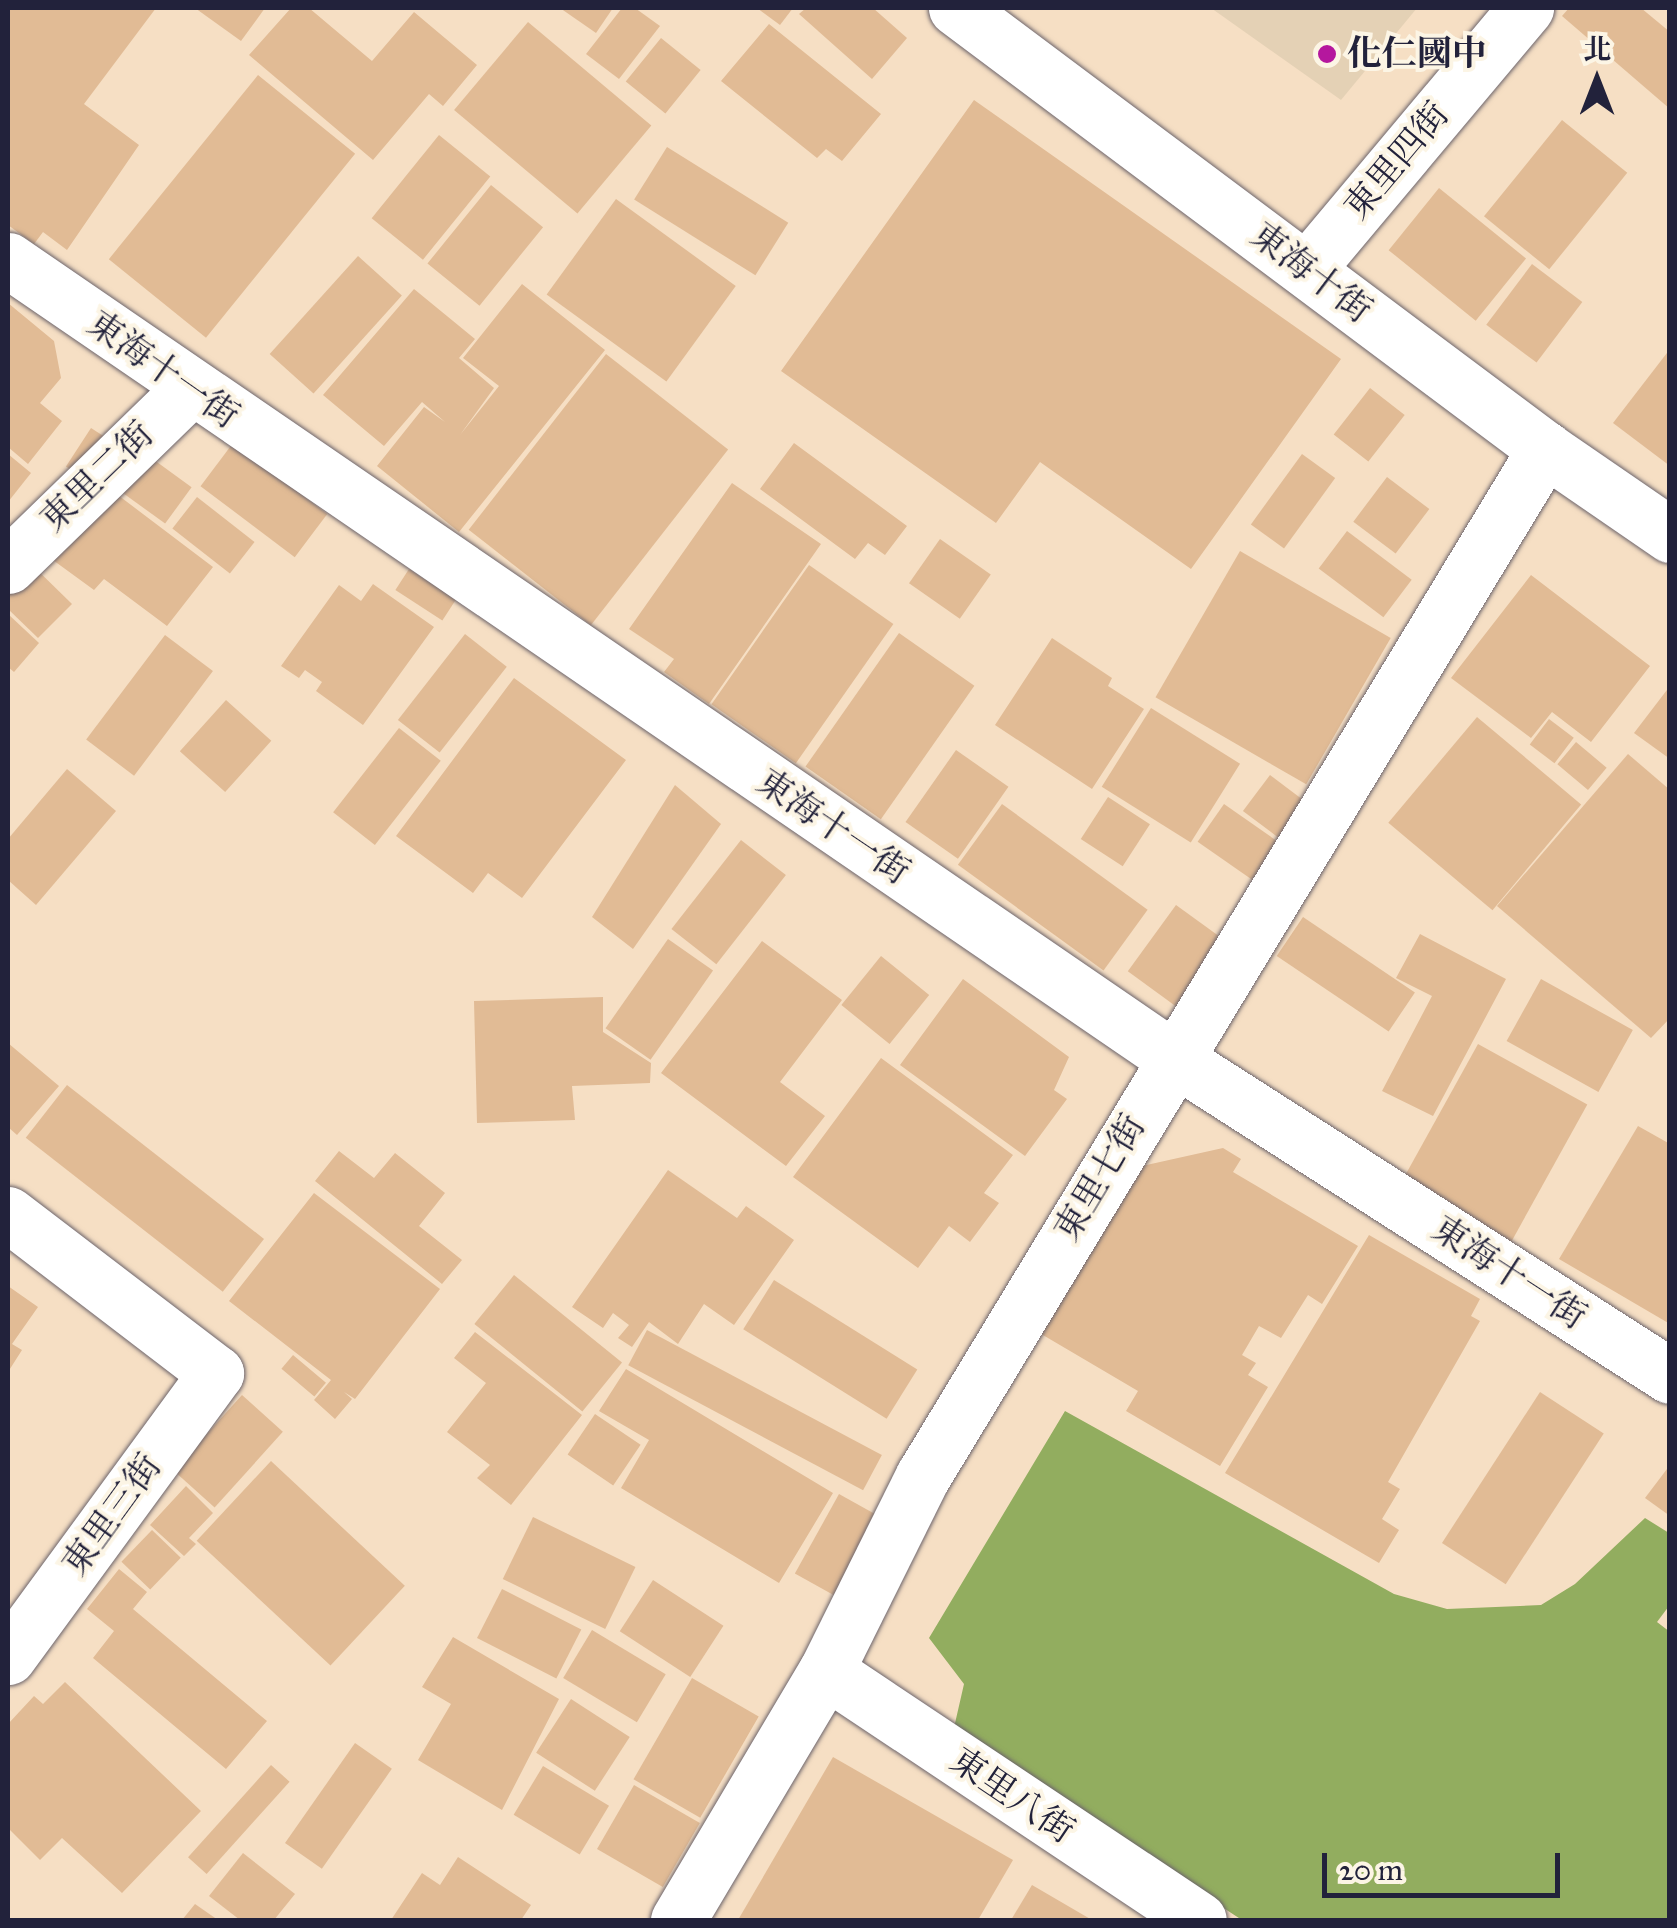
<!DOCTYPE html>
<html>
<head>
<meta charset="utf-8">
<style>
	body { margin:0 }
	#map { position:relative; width:1677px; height:1928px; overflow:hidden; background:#f6dfc4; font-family:"IM FELL Great Primer","Noto Serif TC",serif }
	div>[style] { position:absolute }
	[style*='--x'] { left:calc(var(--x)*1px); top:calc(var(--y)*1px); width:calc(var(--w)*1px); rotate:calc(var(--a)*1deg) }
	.built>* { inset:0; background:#e4d1b5 }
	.forest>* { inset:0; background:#92ad5f }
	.building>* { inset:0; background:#e1bb95; transform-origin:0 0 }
	.roads { filter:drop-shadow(0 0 2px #6c646b) drop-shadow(0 0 2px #6c646b) }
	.minor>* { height:55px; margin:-27.5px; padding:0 27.5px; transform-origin:27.5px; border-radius:27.5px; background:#fff }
	.dots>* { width:28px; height:28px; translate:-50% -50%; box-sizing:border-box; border:5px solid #fcf5e5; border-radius:50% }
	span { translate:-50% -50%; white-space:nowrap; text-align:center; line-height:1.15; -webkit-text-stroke:8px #fcf5e5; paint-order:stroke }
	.poi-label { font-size:35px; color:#22223b; font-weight:700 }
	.left { translate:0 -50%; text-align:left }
	.street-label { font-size:35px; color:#22223b }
	.frame { position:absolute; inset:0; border:10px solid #22223b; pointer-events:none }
	.north { position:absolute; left:1547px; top:30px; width:100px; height:100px; -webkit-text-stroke:8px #fcf5e5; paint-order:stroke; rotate:0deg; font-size:28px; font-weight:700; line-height:40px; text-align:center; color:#22223b }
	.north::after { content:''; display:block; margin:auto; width:35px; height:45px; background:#22223b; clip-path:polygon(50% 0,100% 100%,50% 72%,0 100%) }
	.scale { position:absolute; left:1322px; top:1853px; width:238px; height:45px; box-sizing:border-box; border:5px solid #22223b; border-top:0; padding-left:12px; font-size:30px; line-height:35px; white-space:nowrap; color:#22223b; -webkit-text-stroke:8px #fcf5e5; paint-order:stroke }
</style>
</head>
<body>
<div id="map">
	<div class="built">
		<i style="clip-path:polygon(1211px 8px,1417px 8px,1341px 100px)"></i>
	</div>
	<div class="forest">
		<i style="clip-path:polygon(1065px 1411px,1394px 1594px,1447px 1609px,1541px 1605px,1575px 1584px,1645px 1518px,1669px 1533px,1669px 1606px,1657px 1622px,1670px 1632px,1669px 1920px,1242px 1920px,953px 1732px,964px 1684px,929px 1638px)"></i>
	</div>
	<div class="building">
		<i style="clip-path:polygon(8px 8px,156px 8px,84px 104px,139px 145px,67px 250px,43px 232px,34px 244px,8px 225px)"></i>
		<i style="clip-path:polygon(195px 8px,265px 8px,241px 41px)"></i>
		<i style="clip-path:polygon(291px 8px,309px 8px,372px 61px,414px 12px,477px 65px,443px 106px,429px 94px,373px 160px,249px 55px)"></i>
		<i style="clip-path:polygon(560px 8px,613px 8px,596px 33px)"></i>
		<i style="clip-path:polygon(622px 8px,635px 8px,660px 26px,619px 79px,586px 54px)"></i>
		<i style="clip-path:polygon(757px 8px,793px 8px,780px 25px)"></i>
		<i style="clip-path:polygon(806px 8px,873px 8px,907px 38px,872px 79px,799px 14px)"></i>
		<i style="clip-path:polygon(1569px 8px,1641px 8px,1670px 32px,1670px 109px,1562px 16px)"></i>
		<i style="left:528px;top:22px;width:161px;height:115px;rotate:40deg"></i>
		<i style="clip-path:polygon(769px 24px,881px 114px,842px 161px,826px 149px,817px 158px,721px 81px)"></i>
		<i style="left:661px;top:38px;width:51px;height:56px;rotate:39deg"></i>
		<i style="left:258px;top:75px;width:125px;height:237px;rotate:39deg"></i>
		<i style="clip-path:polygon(974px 100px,1341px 359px,1191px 569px,1040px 462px,996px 523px,781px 371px)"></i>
		<i style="left:1562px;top:120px;width:84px;height:124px;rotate:39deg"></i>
		<i style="left:439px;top:135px;width:66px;height:107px;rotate:39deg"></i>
		<i style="left:667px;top:147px;width:143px;height:62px;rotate:32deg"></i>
		<i style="left:491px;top:185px;width:67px;height:101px;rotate:39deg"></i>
		<i style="left:1439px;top:188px;width:112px;height:80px;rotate:39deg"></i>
		<i style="left:616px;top:199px;width:148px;height:118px;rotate:36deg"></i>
		<i style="left:358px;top:256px;width:59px;height:132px;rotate:42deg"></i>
		<i style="left:1532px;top:264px;width:63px;height:76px;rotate:37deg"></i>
		<i style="clip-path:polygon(522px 284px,605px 350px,459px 532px,377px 466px,424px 407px,445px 422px,422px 402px,384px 446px,323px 395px,414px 289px,475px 339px,459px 358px,494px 388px,460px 435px,499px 386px,463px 358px)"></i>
		<i style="clip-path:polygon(8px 303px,54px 341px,61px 378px,40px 403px,62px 421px,28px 464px,8px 447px)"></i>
		<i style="clip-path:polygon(1670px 349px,1670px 466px,1613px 423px)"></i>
		<i style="left:606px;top:354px;width:155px;height:223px;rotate:38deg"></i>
		<i style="left:1370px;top:388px;width:44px;height:59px;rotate:38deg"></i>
		<i style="left:91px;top:428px;width:24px;height:46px;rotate:33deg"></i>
		<i style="left:233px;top:443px;width:118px;height:54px;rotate:37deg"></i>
		<i style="clip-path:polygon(794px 443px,907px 526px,885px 555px,868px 543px,855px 559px,760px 489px)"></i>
		<i style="left:139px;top:449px;width:65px;height:45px;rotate:36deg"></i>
		<i style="clip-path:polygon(8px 454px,31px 473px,8px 502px)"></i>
		<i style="left:1302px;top:454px;width:41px;height:87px;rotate:36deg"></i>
		<i style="left:1387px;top:477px;width:53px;height:56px;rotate:37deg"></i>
		<i style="clip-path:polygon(102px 483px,213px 567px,167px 626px,104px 579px,94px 590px,46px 555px)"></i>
		<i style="clip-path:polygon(732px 483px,821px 544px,709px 704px,664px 672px,674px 659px,629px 629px)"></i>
		<i style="left:197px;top:497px;width:73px;height:40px;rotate:38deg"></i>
		<i style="left:1347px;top:531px;width:81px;height:47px;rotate:37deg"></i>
		<i style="left:940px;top:539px;width:62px;height:54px;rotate:35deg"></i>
		<i style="left:1240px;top:551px;width:174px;height:169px;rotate:30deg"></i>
		<i style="clip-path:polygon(26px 559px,72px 604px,38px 638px,8px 609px,8px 578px)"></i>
		<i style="left:809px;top:565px;width:103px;height:170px;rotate:35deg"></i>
		<i style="left:409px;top:569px;width:56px;height:25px;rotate:33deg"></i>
		<i style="clip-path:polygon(1531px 575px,1650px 666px,1591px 742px,1552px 712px,1531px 738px,1451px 678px)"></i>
		<i style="clip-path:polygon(373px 584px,434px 627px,363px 725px,316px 691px,322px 682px,305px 670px,299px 678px,281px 666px,339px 585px,361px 601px)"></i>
		<i style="clip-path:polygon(8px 614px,39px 643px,14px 672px,8px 667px)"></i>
		<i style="left:899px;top:633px;width:92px;height:163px;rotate:35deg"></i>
		<i style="left:465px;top:634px;width:53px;height:109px;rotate:38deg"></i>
		<i style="left:165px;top:635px;width:60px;height:131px;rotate:37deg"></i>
		<i style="clip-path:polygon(1052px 638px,1112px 678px,1108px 686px,1144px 709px,1092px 789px,995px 725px)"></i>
		<i style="clip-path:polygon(514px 678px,626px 760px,522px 898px,488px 873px,473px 893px,396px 836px)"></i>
		<i style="clip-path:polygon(1670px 686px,1670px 759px,1634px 733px)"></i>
		<i style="left:226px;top:700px;width:61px;height:69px;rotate:42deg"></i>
		<i style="left:1151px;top:708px;width:105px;height:93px;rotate:32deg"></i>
		<i style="left:1477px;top:717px;width:136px;height:138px;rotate:40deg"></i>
		<i style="left:1549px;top:719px;width:31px;height:32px;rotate:37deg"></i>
		<i style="left:399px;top:728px;width:53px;height:107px;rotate:38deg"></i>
		<i style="left:1576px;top:742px;width:40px;height:29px;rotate:40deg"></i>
		<i style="left:956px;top:750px;width:64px;height:88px;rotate:35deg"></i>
		<i style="clip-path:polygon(1628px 754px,1670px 790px,1670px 1018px,1651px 1038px,1497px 906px)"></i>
		<i style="clip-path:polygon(67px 769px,116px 811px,36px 905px,8px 880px,8px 839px)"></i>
		<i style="left:1270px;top:775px;width:44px;height:45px;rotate:37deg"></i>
		<i style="clip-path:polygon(675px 785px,721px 824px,633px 949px,592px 917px)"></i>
		<i style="left:1108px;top:797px;width:50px;height:50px;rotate:33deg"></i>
		<i style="left:1002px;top:804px;width:180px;height:75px;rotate:36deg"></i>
		<i style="left:1224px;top:804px;width:67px;height:46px;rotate:35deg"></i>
		<i style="left:741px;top:840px;width:57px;height:113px;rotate:38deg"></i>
		<i style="left:1176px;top:905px;width:64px;height:82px;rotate:36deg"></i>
		<i style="left:1303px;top:917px;width:135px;height:47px;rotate:34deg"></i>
		<i style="clip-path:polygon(1420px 934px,1506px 979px,1433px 1116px,1382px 1091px,1432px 996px,1396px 978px)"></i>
		<i style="left:668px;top:939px;width:55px;height:109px;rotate:35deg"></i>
		<i style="clip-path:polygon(762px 941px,842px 1000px,780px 1082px,825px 1116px,786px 1166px,661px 1073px)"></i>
		<i style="left:881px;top:956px;width:62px;height:63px;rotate:39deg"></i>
		<i style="clip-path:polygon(963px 979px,1069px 1057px,1054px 1090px,1067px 1099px,1025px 1156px,900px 1065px)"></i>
		<i style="left:1541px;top:979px;width:105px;height:71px;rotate:29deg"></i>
		<i style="clip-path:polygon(603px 997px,603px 1032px,651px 1063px,650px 1083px,572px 1086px,575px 1120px,477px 1123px,474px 1001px)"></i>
		<i style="clip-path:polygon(8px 1043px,59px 1086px,17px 1135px,8px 1127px)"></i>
		<i style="left:1478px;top:1044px;width:125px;height:157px;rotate:29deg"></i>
		<i style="clip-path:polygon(881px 1058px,1013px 1155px,984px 1193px,999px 1203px,970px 1242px,949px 1226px,918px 1268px,793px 1177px)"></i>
		<i style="left:67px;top:1085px;width:250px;height:67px;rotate:38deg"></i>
		<i style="clip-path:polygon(1638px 1126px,1670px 1144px,1670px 1324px,1559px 1259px)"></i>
		<i style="clip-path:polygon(1223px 1148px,1241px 1159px,1233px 1172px,1358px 1246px,1322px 1304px,1308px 1295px,1281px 1338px,1259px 1326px,1242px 1355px,1256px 1363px,1248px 1375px,1268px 1387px,1220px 1466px,1126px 1411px,1138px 1391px,1031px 1328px,1142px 1166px)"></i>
		<i style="clip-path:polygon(339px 1151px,374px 1178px,395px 1153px,445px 1193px,419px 1226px,462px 1260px,442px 1284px,315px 1181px)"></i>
		<i style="clip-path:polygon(668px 1170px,737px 1218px,746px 1206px,794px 1240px,734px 1325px,704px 1304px,678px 1344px,649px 1322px,632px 1347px,618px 1338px,629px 1325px,613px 1313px,603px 1328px,572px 1307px)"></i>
		<i style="clip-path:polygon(314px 1193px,440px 1289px,355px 1399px,344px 1392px,352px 1399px,335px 1419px,314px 1400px,331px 1380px,229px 1301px)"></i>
		<i style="clip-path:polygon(1369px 1235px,1480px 1299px,1471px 1316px,1480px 1321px,1388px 1482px,1400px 1489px,1382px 1519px,1399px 1530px,1379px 1563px,1225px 1473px)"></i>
		<i style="left:514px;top:1275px;width:139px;height:63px;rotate:39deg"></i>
		<i style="left:774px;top:1280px;width:169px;height:58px;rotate:32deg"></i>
		<i style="clip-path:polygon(8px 1286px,38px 1307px,12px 1344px,22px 1350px,8px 1372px)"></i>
		<i style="left:647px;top:1330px;width:266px;height:40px;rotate:28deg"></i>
		<i style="clip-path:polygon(475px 1332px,582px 1415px,511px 1505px,477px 1478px,490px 1465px,447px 1432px,486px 1383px,454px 1358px)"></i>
		<i style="left:293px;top:1355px;width:43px;height:18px;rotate:40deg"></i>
		<i style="clip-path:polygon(626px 1369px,833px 1493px,779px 1583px,621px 1488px,649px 1440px,599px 1411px)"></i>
		<i style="left:1540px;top:1392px;width:76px;height:180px;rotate:33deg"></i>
		<i style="left:242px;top:1395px;width:55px;height:102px;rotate:42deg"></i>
		<i style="left:595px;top:1414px;width:55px;height:49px;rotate:34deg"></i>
		<i style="left:271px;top:1461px;width:183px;height:109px;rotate:43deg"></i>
		<i style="clip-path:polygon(1670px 1465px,1670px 1516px,1645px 1498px)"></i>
		<i style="clip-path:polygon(186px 1486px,213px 1513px,189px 1538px,196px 1544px,184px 1556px,150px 1525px)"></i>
		<i style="left:839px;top:1494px;width:56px;height:91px;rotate:29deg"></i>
		<i style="left:533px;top:1517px;width:114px;height:69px;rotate:26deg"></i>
		<i style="left:152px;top:1530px;width:40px;height:44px;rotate:44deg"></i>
		<i style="clip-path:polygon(119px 1569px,147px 1592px,133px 1609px,267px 1721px,226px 1769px,93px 1658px,114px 1631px,87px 1609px)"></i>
		<i style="left:653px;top:1580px;width:84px;height:61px;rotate:33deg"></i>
		<i style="left:502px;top:1589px;width:89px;height:55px;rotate:27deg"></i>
		<i style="left:592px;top:1630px;width:86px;height:56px;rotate:31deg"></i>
		<i style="clip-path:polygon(453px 1637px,559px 1699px,502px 1810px,418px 1760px,451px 1704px,422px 1687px)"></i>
		<i style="left:692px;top:1678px;width:77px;height:117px;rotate:30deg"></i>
		<i style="clip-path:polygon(65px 1682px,201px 1811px,122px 1893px,62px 1838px,40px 1860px,8px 1828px,8px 1724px,34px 1696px,43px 1704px)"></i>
		<i style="left:571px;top:1699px;width:70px;height:64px;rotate:33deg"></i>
		<i style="left:355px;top:1743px;width:45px;height:122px;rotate:35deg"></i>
		<i style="clip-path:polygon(833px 1757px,1013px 1860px,978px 1920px,738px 1920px)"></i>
		<i style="left:271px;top:1765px;width:25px;height:124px;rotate:42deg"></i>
		<i style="left:543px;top:1766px;width:77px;height:57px;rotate:31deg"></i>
		<i style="left:634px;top:1785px;width:76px;height:74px;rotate:30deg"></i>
		<i style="clip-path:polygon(243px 1853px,295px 1894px,274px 1920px,240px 1920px,209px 1896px)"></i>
		<i style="clip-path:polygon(458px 1857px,531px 1905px,521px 1920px,391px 1920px,422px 1873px,440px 1885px)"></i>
		<i style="clip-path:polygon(1032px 1885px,1092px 1920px,1011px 1920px)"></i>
		<i style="clip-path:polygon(195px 1904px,218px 1920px,182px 1920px)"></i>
	</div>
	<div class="roads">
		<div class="minor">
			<i style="--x:956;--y:8;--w:736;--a:36.82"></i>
			<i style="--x:1545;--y:449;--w:152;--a:34.5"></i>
			<i style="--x:8;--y:260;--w:1411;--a:34.4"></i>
			<i style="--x:1172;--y:1057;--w:591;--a:32.64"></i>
			<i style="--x:1307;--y:269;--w:341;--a:-50"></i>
			<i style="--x:8;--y:566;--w:252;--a:-44.2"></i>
			<i style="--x:8;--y:1214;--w:262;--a:37.4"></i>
			<i style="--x:216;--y:1373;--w:352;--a:126.2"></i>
			<i style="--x:826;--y:1671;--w:448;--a:33.7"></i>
			<i style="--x:678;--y:1920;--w:290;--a:-59.3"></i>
			<i style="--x:826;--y:1671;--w:218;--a:-63.6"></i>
			<i style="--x:923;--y:1476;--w:1201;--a:-58.8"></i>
		</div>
	</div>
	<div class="dots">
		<i style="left:1327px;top:54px;background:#b5179e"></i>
	</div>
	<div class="poi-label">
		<span class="left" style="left:1347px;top:54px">化仁國中</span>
	</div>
	<div class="street-label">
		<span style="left:1397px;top:161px;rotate:-50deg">東里四街</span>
		<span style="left:1311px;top:273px;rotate:37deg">東海十街</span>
		<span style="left:163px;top:370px;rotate:35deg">東海十一街</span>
		<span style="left:97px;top:477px;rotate:-44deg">東里二街</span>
		<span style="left:833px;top:827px;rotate:34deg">東海十一街</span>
		<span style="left:1100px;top:1178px;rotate:-59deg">東里七街</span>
		<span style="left:1509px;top:1273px;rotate:33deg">東海十一街</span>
		<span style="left:112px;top:1515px;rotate:-54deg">東里三街</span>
		<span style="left:1012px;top:1796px;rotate:34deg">東里八街</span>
	</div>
	<div class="frame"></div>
	<div class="north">北</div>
	<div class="scale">20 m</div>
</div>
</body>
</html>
